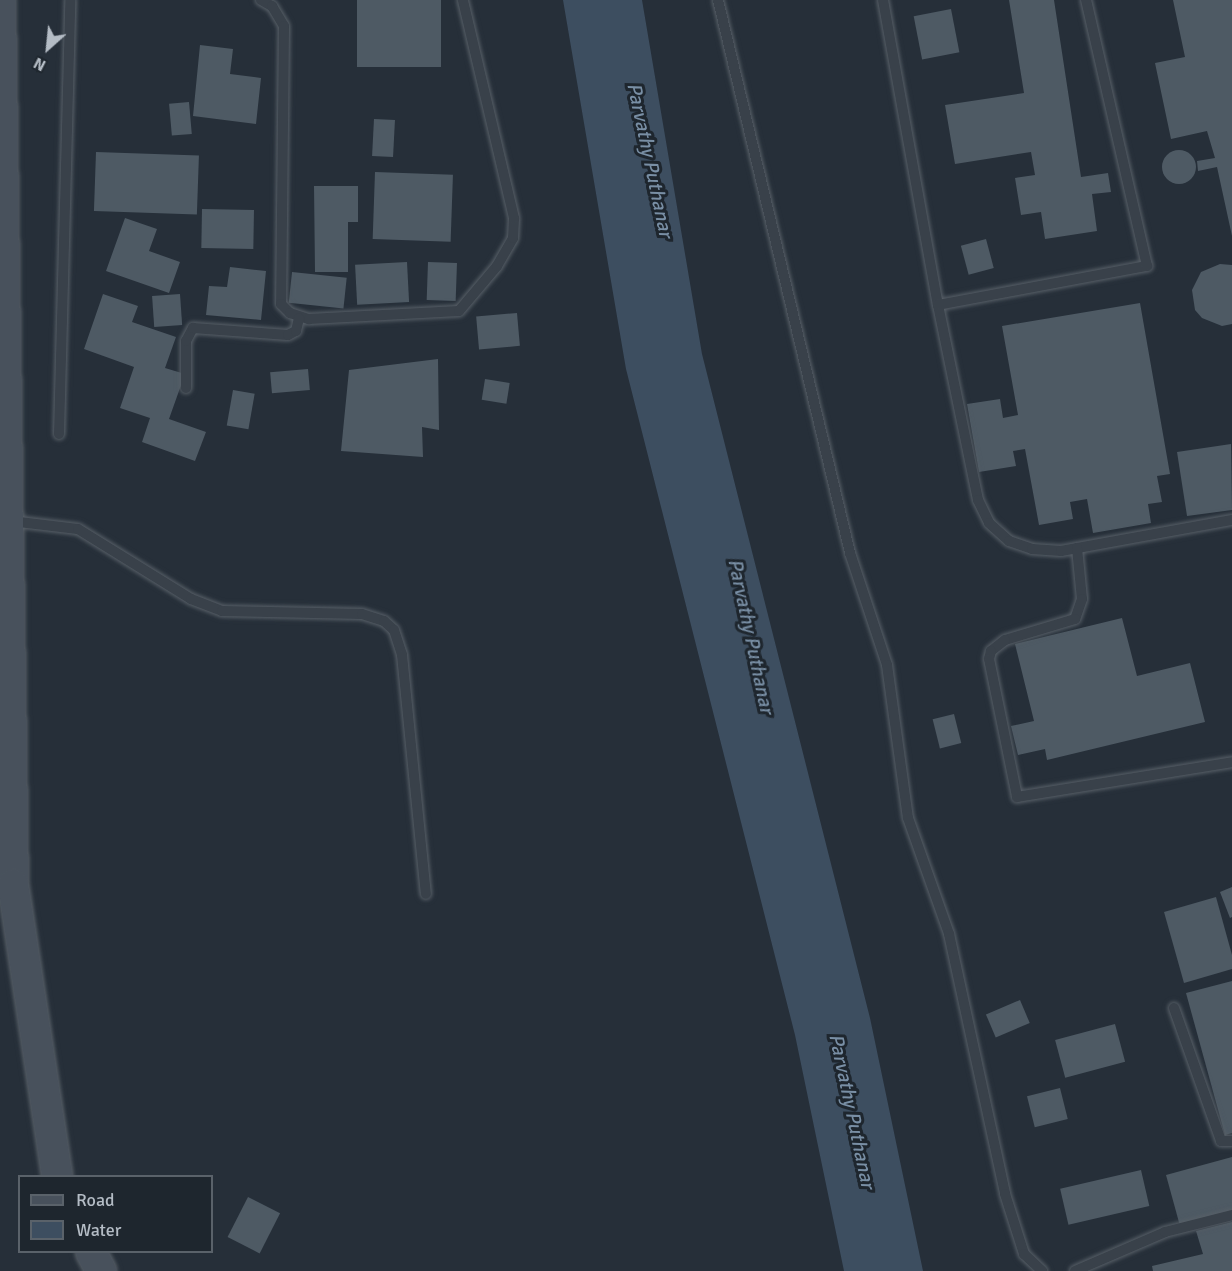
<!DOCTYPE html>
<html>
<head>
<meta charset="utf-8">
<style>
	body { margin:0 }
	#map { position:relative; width:1232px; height:1271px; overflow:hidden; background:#262f39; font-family:Signika,sans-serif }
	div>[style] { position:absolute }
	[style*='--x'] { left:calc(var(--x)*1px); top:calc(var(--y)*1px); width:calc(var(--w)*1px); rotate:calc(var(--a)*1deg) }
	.water>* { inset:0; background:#3d4e60 }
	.building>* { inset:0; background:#4e5a64; transform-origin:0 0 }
	.round { border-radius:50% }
	.roads { filter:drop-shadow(0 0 2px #575f67) drop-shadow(0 0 2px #575f67) }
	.service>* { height:10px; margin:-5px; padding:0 5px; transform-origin:5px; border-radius:5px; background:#39414a }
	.secondary>* { height:30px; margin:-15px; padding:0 15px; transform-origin:15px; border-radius:15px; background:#48515c }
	span { translate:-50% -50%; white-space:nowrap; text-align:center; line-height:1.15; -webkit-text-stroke:6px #1e262e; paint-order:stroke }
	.water-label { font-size:20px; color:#798fa5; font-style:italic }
	.legend { position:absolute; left:18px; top:1175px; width:195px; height:78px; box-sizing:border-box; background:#1e262e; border:2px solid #5a626a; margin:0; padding:8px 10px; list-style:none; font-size:18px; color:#b4bcc5 }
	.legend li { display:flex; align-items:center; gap:12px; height:30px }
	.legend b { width:30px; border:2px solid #5a626a }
	.north { position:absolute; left:18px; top:18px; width:60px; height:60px; -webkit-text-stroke:4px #1e262e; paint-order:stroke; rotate:207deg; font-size:16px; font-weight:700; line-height:24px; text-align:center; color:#b4bcc5 }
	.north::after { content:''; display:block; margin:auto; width:21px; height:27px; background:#b4bcc5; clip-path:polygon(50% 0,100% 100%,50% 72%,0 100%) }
</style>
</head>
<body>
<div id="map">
	<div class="water">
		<i style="clip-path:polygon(563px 0,642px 0,702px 354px,870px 1018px,923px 1271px,844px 1271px,795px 1035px,626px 369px)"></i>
	</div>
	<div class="building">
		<i style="left:357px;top:0;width:84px;height:67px"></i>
		<i style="clip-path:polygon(1009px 0,1054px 0,1081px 177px,1108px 173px,1111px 192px,1092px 194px,1097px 231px,1045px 239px,1041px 212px,1021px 215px,1015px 178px,1035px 175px,1031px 152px,955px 164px,945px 105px,1024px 93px)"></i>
		<i style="clip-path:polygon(1173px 0,1232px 0,1232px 236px,1217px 167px,1198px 171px,1197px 161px,1215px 158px,1207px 131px,1171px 139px,1155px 63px,1185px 57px)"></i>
		<i style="left:951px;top:9px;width:44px;height:38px;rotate:79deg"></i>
		<i style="clip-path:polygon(200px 45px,233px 49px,230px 74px,261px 78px,256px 124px,193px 116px)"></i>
		<i style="left:189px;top:102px;width:32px;height:20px;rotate:85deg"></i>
		<i style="left:374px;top:119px;width:21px;height:37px;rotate:3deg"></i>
		<i class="round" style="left:1162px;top:150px;width:34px;height:34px"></i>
		<i style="left:96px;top:152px;width:103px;height:59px;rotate:2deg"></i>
		<i style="left:375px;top:172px;width:78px;height:67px;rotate:2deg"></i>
		<i style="clip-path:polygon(314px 186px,358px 186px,358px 222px,348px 222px,348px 272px,315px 272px)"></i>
		<i style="left:202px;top:209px;width:52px;height:39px;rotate:1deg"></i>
		<i style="clip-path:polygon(125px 218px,157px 229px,149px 251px,180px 262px,169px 293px,106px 271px)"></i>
		<i style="left:986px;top:239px;width:30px;height:26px;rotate:75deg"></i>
		<i style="left:407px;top:262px;width:40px;height:52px;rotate:87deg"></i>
		<i style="left:428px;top:262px;width:29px;height:38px;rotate:2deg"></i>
		<i style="clip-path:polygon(1220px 264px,1232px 265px,1232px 324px,1222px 326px,1202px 318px,1195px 310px,1192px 290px,1201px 272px)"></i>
		<i style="clip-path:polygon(230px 267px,266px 271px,261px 320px,206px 315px,209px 286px,227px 287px)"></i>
		<i style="left:292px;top:272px;width:55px;height:31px;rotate:6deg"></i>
		<i style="clip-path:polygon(103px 294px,138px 306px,132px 322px,176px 337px,165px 368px,185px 374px,169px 419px,206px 432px,195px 461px,142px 442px,150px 418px,120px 408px,134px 367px,84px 349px)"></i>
		<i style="left:180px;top:294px;width:31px;height:28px;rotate:86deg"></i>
		<i style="clip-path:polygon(1140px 303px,1170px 474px,1157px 476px,1162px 502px,1148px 504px,1151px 523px,1093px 533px,1087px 499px,1070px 502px,1073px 519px,1039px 525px,1025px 449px,1013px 451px,1016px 466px,979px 472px,967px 404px,1000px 399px,1003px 418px,1018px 415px,1002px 326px)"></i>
		<i style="left:517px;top:313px;width:33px;height:41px;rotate:85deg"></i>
		<i style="clip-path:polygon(438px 359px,439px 430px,422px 427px,423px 457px,341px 451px,349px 370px)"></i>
		<i style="left:308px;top:369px;width:21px;height:38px;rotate:85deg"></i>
		<i style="left:485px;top:379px;width:25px;height:21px;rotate:9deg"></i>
		<i style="left:233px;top:390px;width:22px;height:36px;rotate:10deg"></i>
		<i style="clip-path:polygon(1231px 444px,1232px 510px,1187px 516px,1177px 452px)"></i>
		<i style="clip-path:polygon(1122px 618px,1137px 676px,1190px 663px,1205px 722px,1047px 760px,1045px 749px,1018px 755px,1011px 726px,1034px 721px,1015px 644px)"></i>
		<i style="left:954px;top:714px;width:30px;height:22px;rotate:76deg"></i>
		<i style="clip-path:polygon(1232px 887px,1232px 917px,1230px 918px,1220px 892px)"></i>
		<i style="clip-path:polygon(1216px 897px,1232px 955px,1232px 969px,1184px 983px,1164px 912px)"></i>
		<i style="clip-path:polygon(1232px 981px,1232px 1133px,1225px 1135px,1186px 993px)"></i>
		<i style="left:1020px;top:1000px;width:25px;height:37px;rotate:67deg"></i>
		<i style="left:1115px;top:1024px;width:39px;height:62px;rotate:75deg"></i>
		<i style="left:1060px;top:1088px;width:32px;height:34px;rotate:76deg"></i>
		<i style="clip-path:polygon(1232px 1157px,1232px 1211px,1180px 1226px,1166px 1175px)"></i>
		<i style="left:1141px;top:1170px;width:37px;height:83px;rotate:77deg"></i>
		<i style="left:248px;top:1197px;width:36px;height:45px;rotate:27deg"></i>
		<i style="clip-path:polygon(1232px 1222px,1232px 1271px,1153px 1271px,1152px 1266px,1203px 1254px,1196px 1231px)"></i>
	</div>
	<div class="roads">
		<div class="service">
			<i style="--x:261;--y:0;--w:13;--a:29"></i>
			<i style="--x:272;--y:6;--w:23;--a:59"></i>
			<i style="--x:284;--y:26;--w:278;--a:90.6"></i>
			<i style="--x:281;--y:304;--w:13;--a:45"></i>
			<i style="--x:290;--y:313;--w:20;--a:18"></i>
			<i style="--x:309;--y:319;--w:150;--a:-3.1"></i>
			<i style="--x:459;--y:311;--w:59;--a:-49.8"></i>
			<i style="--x:497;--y:266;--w:32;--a:-60"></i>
			<i style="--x:513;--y:238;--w:20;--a:-87"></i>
			<i style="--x:514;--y:218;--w:224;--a:-103.2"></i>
			<i style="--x:718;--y:0;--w:569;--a:76.57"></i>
			<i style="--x:850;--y:553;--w:118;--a:71.7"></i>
			<i style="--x:887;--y:665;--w:154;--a:82.2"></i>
			<i style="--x:908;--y:818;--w:123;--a:70.5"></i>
			<i style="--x:949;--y:934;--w:266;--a:77.8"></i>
			<i style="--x:1005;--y:1194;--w:63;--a:72.4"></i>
			<i style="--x:1024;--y:1254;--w:25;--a:43"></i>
			<i style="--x:883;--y:0;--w:310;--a:79.8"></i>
			<i style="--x:938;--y:305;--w:199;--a:78.4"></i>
			<i style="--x:978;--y:500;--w:25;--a:64"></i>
			<i style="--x:989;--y:523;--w:27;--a:42"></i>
			<i style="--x:1009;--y:541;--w:24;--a:19"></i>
			<i style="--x:1032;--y:549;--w:29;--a:4"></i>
			<i style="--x:1061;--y:551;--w:174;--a:-10.3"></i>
			<i style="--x:938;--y:305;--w:213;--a:-10.6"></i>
			<i style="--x:1147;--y:266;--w:273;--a:-102.9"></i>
			<i style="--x:186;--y:388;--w:47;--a:-90"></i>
			<i style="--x:186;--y:341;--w:15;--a:-62"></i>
			<i style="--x:193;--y:328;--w:95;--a:4.2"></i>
			<i style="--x:288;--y:335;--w:9;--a:-27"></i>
			<i style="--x:296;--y:331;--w:13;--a:-77"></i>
			<i style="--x:59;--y:434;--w:434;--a:-88.5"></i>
			<i style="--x:11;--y:521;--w:67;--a:6.8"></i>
			<i style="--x:78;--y:529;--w:133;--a:31.8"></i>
			<i style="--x:191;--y:599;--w:33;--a:21"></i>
			<i style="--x:222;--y:611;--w:140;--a:1.2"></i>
			<i style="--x:362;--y:614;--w:23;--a:18"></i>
			<i style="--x:384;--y:621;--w:13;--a:42"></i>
			<i style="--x:394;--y:630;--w:26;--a:72"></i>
			<i style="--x:402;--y:655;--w:240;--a:84.3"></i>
			<i style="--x:1077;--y:548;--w:51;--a:84.4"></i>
			<i style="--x:1082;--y:599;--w:21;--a:109"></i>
			<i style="--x:1075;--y:619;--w:73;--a:163.3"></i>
			<i style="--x:1005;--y:640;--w:18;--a:142"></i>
			<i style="--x:991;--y:651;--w:8;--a:104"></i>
			<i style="--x:989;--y:659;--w:141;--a:78.5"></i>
			<i style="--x:1017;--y:797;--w:218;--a:-9.2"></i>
			<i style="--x:1174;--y:1008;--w:141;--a:70.5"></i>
			<i style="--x:1221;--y:1141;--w:11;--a:0"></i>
			<i style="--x:1075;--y:1271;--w:98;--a:-23.4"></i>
			<i style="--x:1165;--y:1232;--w:69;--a:-14.2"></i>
		</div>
		<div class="secondary">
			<i style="--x:0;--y:0;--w:884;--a:89.16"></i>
			<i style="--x:13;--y:884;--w:295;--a:81.4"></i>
			<i style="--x:91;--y:1252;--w:21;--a:62"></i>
		</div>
	</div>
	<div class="water-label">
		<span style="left:650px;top:160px;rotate:78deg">Parvathy Puthanar</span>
		<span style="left:751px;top:636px;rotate:78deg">Parvathy Puthanar</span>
		<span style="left:852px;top:1111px;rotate:78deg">Parvathy Puthanar</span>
	</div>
	<ul class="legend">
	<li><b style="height:8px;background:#48515c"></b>Road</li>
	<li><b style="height:16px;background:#3d4e60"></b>Water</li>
	</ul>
	<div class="north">N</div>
</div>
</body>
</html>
